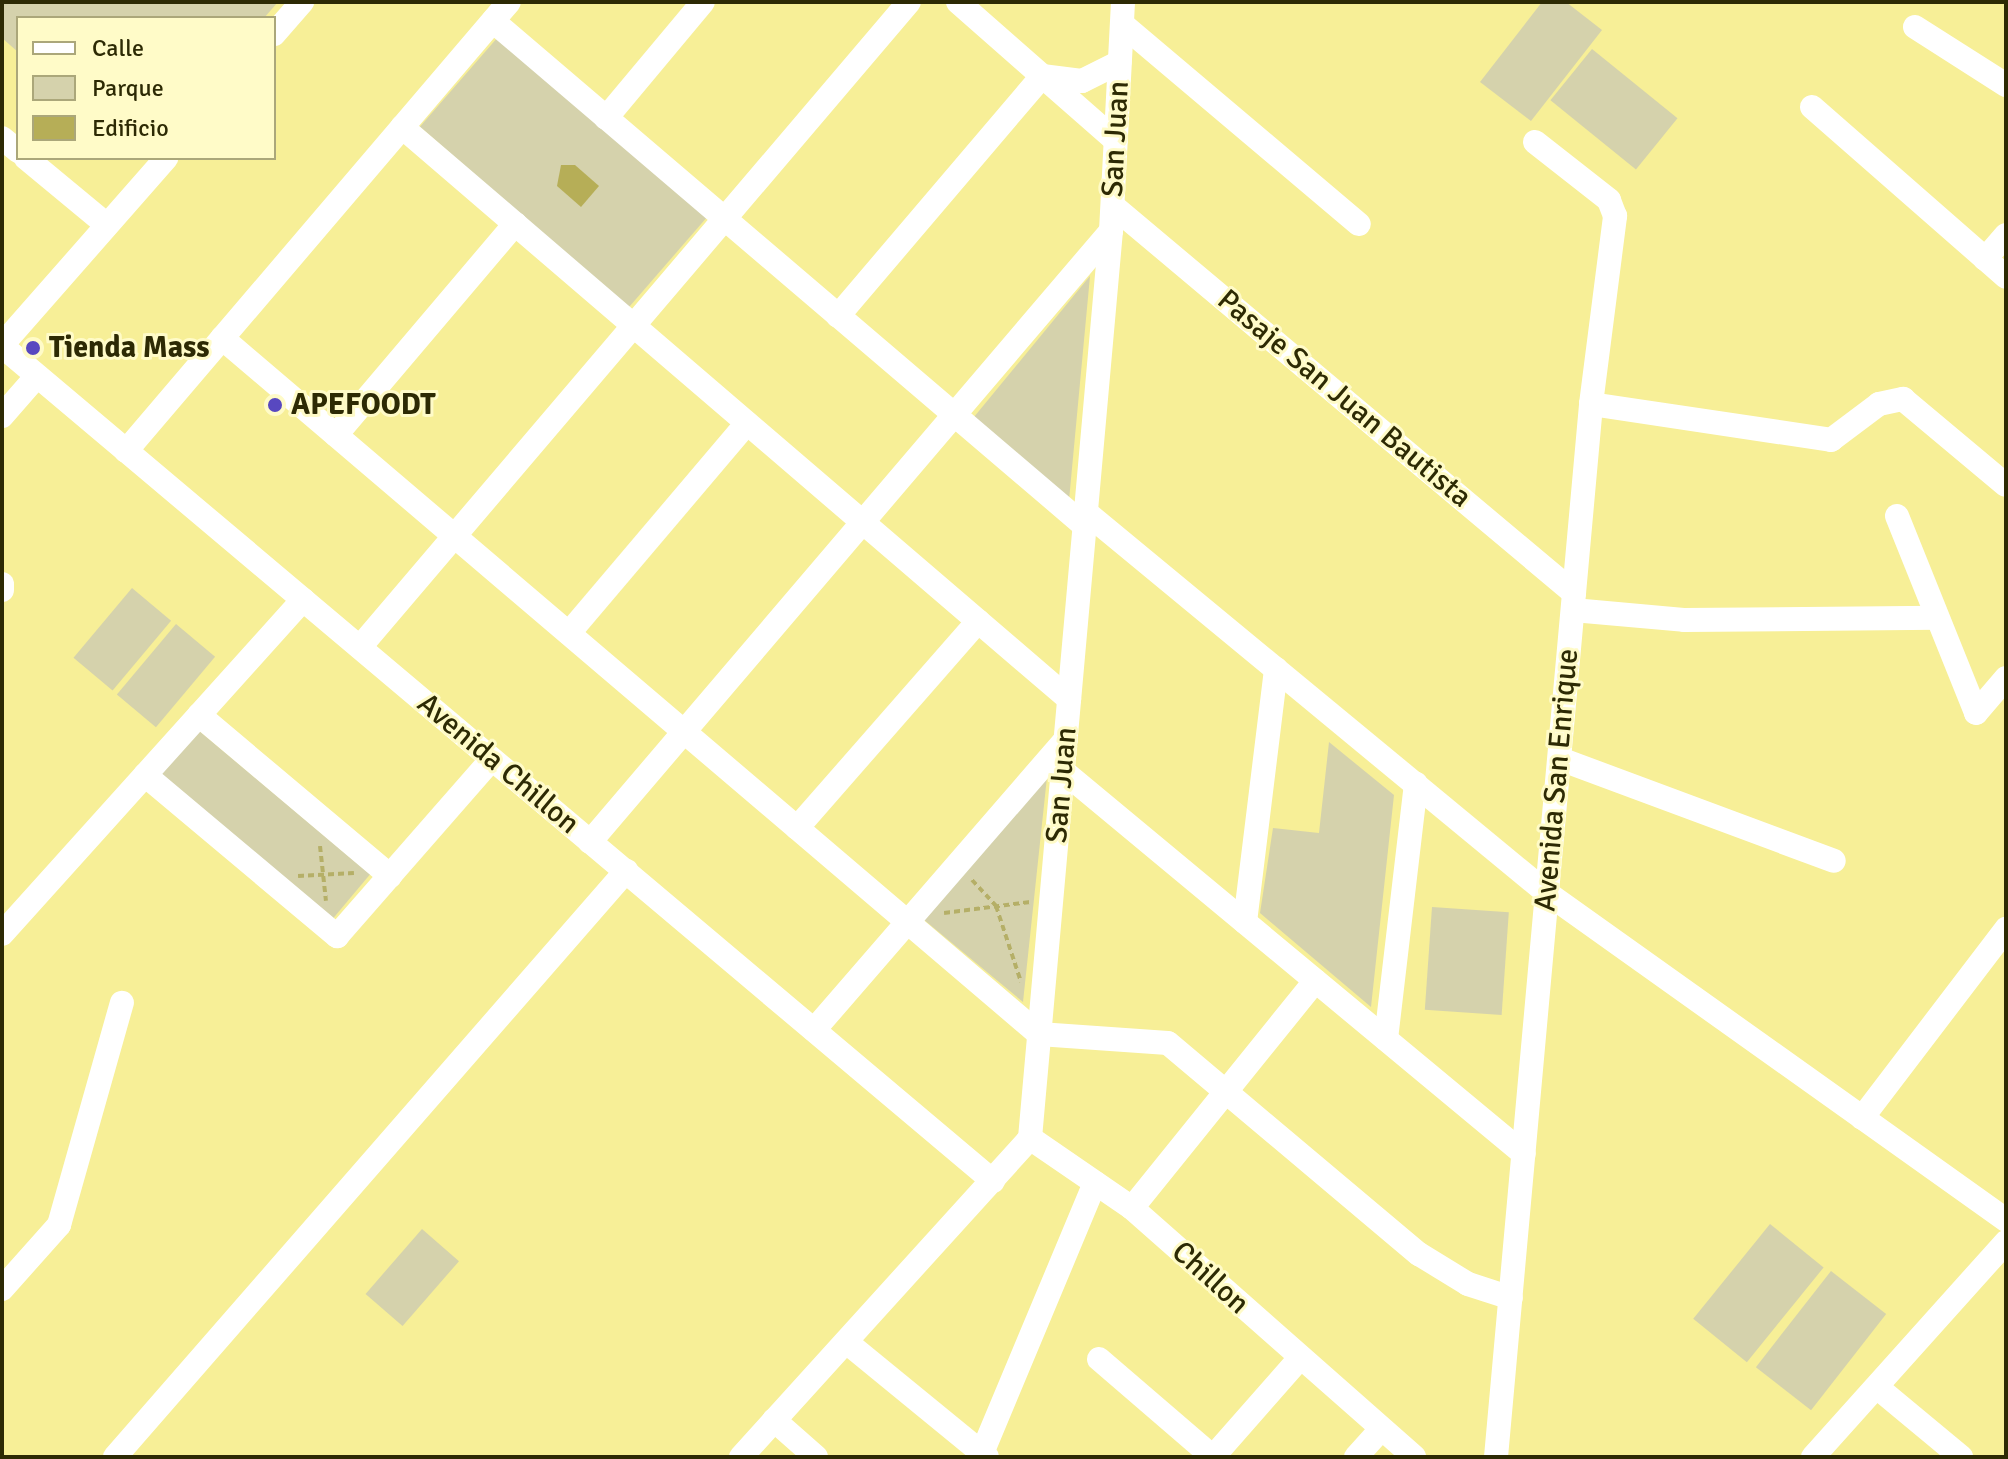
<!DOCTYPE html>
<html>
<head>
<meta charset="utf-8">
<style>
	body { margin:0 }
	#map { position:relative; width:2008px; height:1459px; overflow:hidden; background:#f7ef97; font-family:Signika,sans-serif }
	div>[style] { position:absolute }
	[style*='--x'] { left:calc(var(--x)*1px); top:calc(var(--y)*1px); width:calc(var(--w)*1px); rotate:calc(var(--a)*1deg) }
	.green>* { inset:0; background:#d5d2ac; transform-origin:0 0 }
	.building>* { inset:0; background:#b6ae57 }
	.path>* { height:4px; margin-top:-2px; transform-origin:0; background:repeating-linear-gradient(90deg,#b5af67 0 6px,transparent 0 10px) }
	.minor>* { height:24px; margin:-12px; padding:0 12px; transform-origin:12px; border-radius:12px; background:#fff }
	.dots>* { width:22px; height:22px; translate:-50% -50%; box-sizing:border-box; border:4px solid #fffbc8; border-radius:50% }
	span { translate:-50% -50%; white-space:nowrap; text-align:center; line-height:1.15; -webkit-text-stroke:6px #fffbc8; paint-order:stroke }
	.street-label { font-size:30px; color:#2d2a04 }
	.poi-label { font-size:30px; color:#2d2a04; font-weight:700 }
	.left { translate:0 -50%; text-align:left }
	.frame { position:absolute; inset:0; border:4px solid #2d2a04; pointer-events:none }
	.legend { position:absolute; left:16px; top:16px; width:260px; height:144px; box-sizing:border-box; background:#fffbc8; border:2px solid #aba77a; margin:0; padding:10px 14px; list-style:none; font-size:24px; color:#2d2a04 }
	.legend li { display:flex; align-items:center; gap:16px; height:40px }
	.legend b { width:40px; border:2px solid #aba77a }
</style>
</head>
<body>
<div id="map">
	<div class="green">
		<i style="clip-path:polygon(2px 2px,278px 2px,264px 18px,18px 18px,18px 52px,2px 38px)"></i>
		<i style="clip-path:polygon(1542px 2px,1566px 2px,1602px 30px,1531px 121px,1480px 82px)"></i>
		<i style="left:498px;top:37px;width:276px;height:119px;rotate:41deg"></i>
		<i style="left:1592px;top:49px;width:110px;height:66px;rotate:39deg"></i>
		<i style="clip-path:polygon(1090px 276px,1069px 500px,974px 417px)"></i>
		<i style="left:132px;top:588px;width:51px;height:91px;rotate:40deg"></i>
		<i style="left:176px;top:624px;width:51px;height:92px;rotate:40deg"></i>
		<i style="left:197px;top:729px;width:226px;height:61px;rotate:40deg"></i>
		<i style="clip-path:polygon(1329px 742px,1394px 795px,1371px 1007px,1260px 913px,1273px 828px,1319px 833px)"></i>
		<i style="clip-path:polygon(1047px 777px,1023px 1002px,923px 919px)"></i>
		<i style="left:1432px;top:907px;width:77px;height:103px;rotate:4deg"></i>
		<i style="left:1770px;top:1224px;width:69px;height:122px;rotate:39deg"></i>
		<i style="left:422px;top:1229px;width:49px;height:86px;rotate:41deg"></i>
		<i style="left:1831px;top:1271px;width:70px;height:122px;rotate:38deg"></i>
	</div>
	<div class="building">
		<i style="clip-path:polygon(561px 165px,575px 165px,599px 186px,581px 207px,557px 186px)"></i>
	</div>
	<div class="path">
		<i style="--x:320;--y:846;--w:55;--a:83.8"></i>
		<i style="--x:298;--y:876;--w:56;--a:-3.1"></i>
		<i style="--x:972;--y:880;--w:35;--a:47"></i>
		<i style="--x:996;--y:906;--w:80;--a:71.8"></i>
		<i style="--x:944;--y:913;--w:87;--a:-7.3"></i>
	</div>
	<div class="minor">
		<i style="--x:958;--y:2;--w:210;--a:41.3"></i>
		<i style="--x:493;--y:21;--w:780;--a:40.47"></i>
		<i style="--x:1122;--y:24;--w:310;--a:40.2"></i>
		<i style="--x:1915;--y:27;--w:108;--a:32.5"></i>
		<i style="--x:274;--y:34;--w:43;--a:-48.8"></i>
		<i style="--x:1812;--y:107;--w:258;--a:41.2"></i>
		<i style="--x:606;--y:118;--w:151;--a:-50.1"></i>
		<i style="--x:402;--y:127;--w:879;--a:40.62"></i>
		<i style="--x:2;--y:138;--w:21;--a:39"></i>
		<i style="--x:26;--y:158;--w:105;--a:39.6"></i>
		<i style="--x:1113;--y:206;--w:602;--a:40.01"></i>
		<i style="--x:1985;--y:259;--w:32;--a:-49"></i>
		<i style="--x:838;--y:316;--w:315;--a:-49.6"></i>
		<i style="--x:1042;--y:76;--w:40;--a:7.1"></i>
		<i style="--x:1082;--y:81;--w:42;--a:-26.6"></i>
		<i style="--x:222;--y:338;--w:1073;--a:40.43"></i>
		<i style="--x:1039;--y:1034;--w:129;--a:4"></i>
		<i style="--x:1168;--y:1043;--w:328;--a:40.1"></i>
		<i style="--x:1419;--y:1254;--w:57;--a:31.5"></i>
		<i style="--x:1468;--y:1284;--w:45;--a:18"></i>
		<i style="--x:2;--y:345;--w:249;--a:-48.7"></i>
		<i style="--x:2;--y:346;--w:1296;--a:40.12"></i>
		<i style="--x:1591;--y:404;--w:243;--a:8.5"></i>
		<i style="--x:1831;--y:440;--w:60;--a:-36.9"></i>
		<i style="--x:1879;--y:404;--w:25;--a:-12"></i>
		<i style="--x:1903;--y:399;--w:134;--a:39.9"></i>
		<i style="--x:2;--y:416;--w:53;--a:-48.8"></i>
		<i style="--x:336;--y:435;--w:277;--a:-49.7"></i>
		<i style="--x:126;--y:451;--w:590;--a:-49.54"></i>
		<i style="--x:1088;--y:514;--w:595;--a:39.55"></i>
		<i style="--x:1547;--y:893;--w:564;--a:35.47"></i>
		<i style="--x:1897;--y:516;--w:212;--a:68.1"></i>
		<i style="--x:1976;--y:713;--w:46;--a:-49.4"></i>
		<i style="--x:2;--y:584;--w:6;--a:90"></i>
		<i style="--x:1573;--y:610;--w:111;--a:5.1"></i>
		<i style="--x:1684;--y:620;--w:253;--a:-0.5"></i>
		<i style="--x:569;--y:633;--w:275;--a:-49.7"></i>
		<i style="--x:360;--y:647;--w:847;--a:-49.6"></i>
		<i style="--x:199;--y:715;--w:250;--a:40.1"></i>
		<i style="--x:1560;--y:759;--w:292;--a:20.4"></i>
		<i style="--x:1063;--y:771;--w:599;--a:39.72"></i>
		<i style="--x:145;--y:775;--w:251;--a:40"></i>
		<i style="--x:337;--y:936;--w:235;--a:-48.8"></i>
		<i style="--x:797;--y:828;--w:275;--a:-48.8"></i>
		<i style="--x:590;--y:842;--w:803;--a:-49.55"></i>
		<i style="--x:1245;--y:922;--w:255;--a:-83"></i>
		<i style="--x:2;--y:934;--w:450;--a:-48"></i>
		<i style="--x:814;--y:1030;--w:385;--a:-49.1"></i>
		<i style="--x:1386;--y:1039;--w:257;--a:-83.3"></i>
		<i style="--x:1862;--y:1118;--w:238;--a:-52.7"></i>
		<i style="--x:1030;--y:1138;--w:124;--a:34.5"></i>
		<i style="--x:1132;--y:1208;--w:376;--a:41.4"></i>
		<i style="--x:1132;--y:1208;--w:292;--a:-51.1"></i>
		<i style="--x:2;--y:1289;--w:86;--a:-48.3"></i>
		<i style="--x:59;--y:1225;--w:231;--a:-74.2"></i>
		<i style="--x:850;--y:1345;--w:177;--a:39.3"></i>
		<i style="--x:1099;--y:1359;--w:150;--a:40.7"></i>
		<i style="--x:1878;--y:1388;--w:108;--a:39.7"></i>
		<i style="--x:774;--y:1420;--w:56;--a:41.4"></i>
		<i style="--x:982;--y:1453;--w:293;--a:-67.3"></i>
		<i style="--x:115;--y:1457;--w:778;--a:-48.91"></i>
		<i style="--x:741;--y:1457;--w:430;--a:-47.8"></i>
		<i style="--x:1030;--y:1138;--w:911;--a:-84.9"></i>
		<i style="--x:1111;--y:231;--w:229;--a:-87"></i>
		<i style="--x:1213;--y:1457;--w:130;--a:-48.7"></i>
		<i style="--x:1356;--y:1457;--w:36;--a:-48"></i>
		<i style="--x:1496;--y:1457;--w:1057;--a:-84.84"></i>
		<i style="--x:1591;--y:404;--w:190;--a:-82.7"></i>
		<i style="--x:1615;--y:216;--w:17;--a:-111"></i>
		<i style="--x:1609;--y:200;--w:94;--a:-141.9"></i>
		<i style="--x:1813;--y:1457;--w:289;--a:-48.1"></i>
	</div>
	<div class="dots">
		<i style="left:33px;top:348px;background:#5848c0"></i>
		<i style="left:275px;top:405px;background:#5848c0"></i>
	</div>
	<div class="street-label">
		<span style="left:1116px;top:139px;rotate:-87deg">San Juan</span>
		<span style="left:1344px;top:399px;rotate:40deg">Pasaje San Juan Bautista</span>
		<span style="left:498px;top:764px;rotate:40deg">Avenida Chillon</span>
		<span style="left:1557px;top:780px;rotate:-85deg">Avenida San Enrique</span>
		<span style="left:1062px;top:785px;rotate:-85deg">San Juan</span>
		<span style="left:1210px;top:1278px;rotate:42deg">Chillon</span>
	</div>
	<div class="poi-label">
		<span class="left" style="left:49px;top:348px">Tienda Mass</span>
		<span class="left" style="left:291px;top:405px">APEFOODT</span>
	</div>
	<div class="frame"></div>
	<ul class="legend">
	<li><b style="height:10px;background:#fff"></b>Calle</li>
	<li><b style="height:22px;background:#d5d2ac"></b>Parque</li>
	<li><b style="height:22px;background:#b6ae57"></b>Edificio</li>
	</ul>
</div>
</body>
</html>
